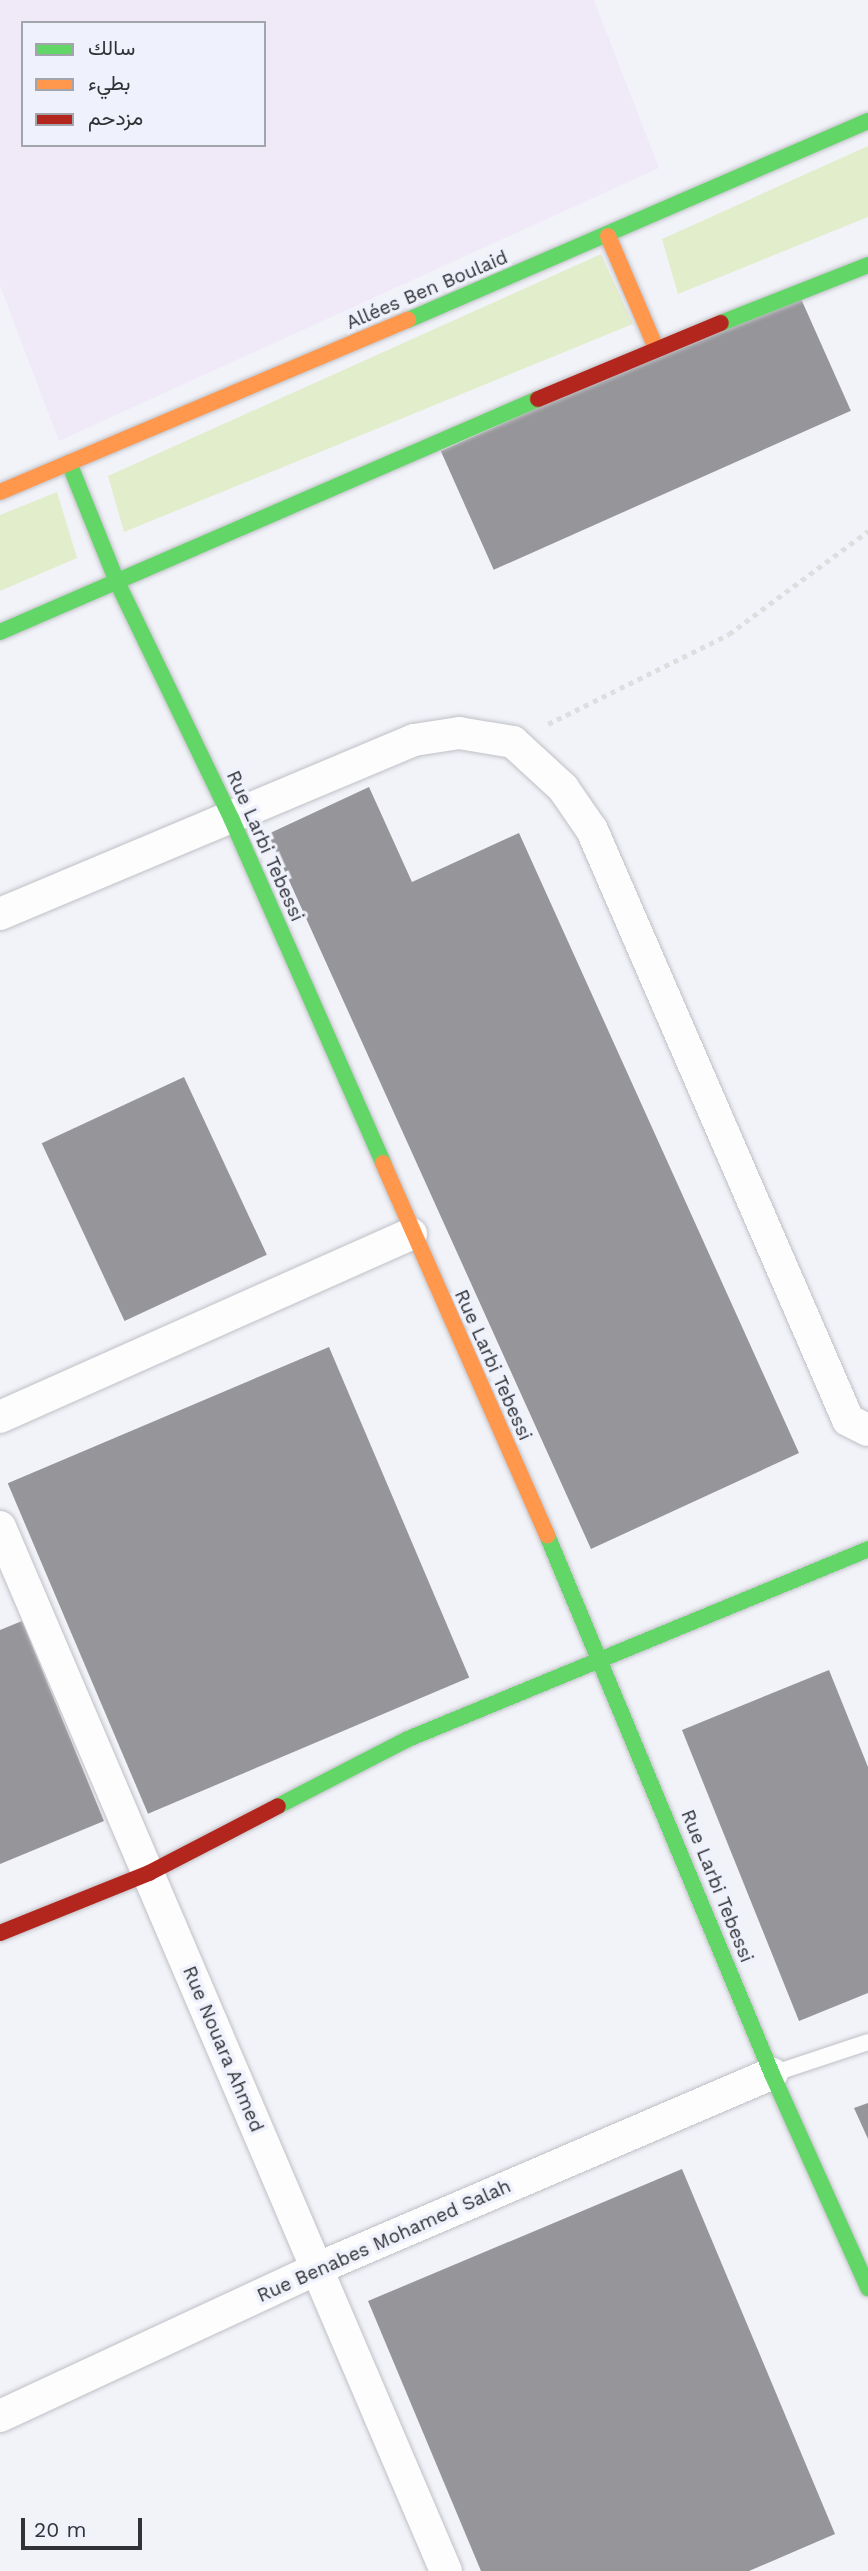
<!DOCTYPE html>
<html>
<head>
<meta charset="utf-8">
<style>
	body { margin:0 }
	#map { position:relative; width:868px; height:2571px; overflow:hidden; background:#f2f3f9; font-family:"Work Sans",Vazirmatn,sans-serif }
	div>[style] { position:absolute }
	[style*='--x'] { left:calc(var(--x)*1px); top:calc(var(--y)*1px); width:calc(var(--w)*1px); rotate:calc(var(--a)*1deg) }
	.commercial>* { inset:0; background:#f0eaf8 }
	.green>* { inset:0; background:#e2edcc }
	.building>* { inset:0; background:#969599; transform-origin:0 0 }
	.path>* { height:4.5px; margin-top:-2.25px; transform-origin:0; background:repeating-linear-gradient(90deg,#dedee0 0 5px,transparent 0 10px) }
	.roads { filter:drop-shadow(0 0 2px #bfc0c5) drop-shadow(0 0 2px #bfc0c5) }
	.lane>* { height:16px; margin:-8px; padding:0 8px; transform-origin:8px; border-radius:8px; background:#fdfdfe }
	.street>* { height:32px; margin:-16px; padding:0 16px; transform-origin:16px; border-radius:16px; background:#fdfdfe }
	.fast>* { height:16px; margin:-8px; padding:0 8px; transform-origin:8px; border-radius:8px; background:#63d668 }
	.slow>* { height:16px; margin:-8px; padding:0 8px; transform-origin:8px; border-radius:8px; background:#ff974d }
	.jam>* { height:16px; margin:-8px; padding:0 8px; transform-origin:8px; border-radius:8px; background:#b3261e }
	span { translate:-50% -50%; white-space:nowrap; text-align:center; line-height:1.15; -webkit-text-stroke:7px #eff1fc; paint-order:stroke }
	.street-label { font-size:19px; color:#313236 }
	.legend { position:absolute; left:21px; top:21px; width:245px; height:126px; box-sizing:border-box; background:#eff1fc; border:2px solid #a3a5ad; margin:0; padding:9px 12px; list-style:none; font-size:21px; color:#313236 }
	.legend li { display:flex; align-items:center; gap:14px; height:35px }
	.legend b { width:35px; border:2px solid #a3a5ad }
	.scale { position:absolute; left:21px; top:2518px; width:121px; height:32px; box-sizing:border-box; border:4px solid #313236; border-top:0; padding-left:9px; font-size:21px; line-height:24px; white-space:nowrap; color:#313236; -webkit-text-stroke:5px #eff1fc; paint-order:stroke }
</style>
</head>
<body>
<div id="map">
	<div class="commercial">
		<i style="clip-path:polygon(evenodd,0 0,594px 0,659px 168px,59px 441px,0 286px,0 0,23px 23px,264px 23px,264px 145px,23px 145px,23px 23px)"></i>
	</div>
	<div class="green">
		<i style="clip-path:polygon(868px 146px,868px 217px,678px 294px,662px 239px)"></i>
		<i style="clip-path:polygon(601px 254px,633px 324px,124px 532px,108px 476px)"></i>
		<i style="clip-path:polygon(57px 492px,77px 558px,0 591px,0 515px)"></i>
	</div>
	<div class="building">
		<i style="left:798px;top:292px;width:130px;height:391px;rotate:66deg"></i>
		<i style="clip-path:polygon(369px 787px,412px 882px,519px 833px,799px 1453px,591px 1549px,268px 834px)"></i>
		<i style="left:184px;top:1077px;width:196px;height:157px;rotate:65deg"></i>
		<i style="left:329px;top:1347px;width:359px;height:349px;rotate:67deg"></i>
		<i style="clip-path:polygon(22px 1621px,104px 1821px,0 1864px,0 1630px)"></i>
		<i style="clip-path:polygon(829px 1670px,868px 1767px,868px 1993px,799px 2021px,682px 1730px)"></i>
		<i style="clip-path:polygon(868px 2103px,868px 2139px,854px 2108px)"></i>
		<i style="clip-path:polygon(682px 2169px,835px 2534px,749px 2571px,481px 2571px,368px 2301px)"></i>
	</div>
	<div class="path">
		<i style="--x:548;--y:724;--w:202;--a:-26.4"></i>
		<i style="--x:729;--y:634;--w:173;--a:-36.5"></i>
	</div>
	<div class="roads">
		<div class="lane">
			<i style="--x:772;--y:2074;--w:101;--a:-18.4"></i>
		</div>
		<div class="street">
			<i style="--x:0;--y:914;--w:449;--a:-22.8"></i>
			<i style="--x:414;--y:740;--w:46;--a:-8.8"></i>
			<i style="--x:459;--y:733;--w:55;--a:9.5"></i>
			<i style="--x:513;--y:742;--w:68;--a:42.6"></i>
			<i style="--x:563;--y:788;--w:51;--a:55.4"></i>
			<i style="--x:592;--y:830;--w:643;--a:66.54"></i>
			<i style="--x:848;--y:1420;--w:22;--a:27"></i>
			<i style="--x:0;--y:1417;--w:450;--a:-24"></i>
			<i style="--x:0;--y:1527;--w:1135;--a:66.87"></i>
			<i style="--x:0;--y:2416;--w:349;--a:-24.9"></i>
			<i style="--x:316;--y:2269;--w:496;--a:-23.2"></i>
		</div>
		<div class="fast">
			<i style="--x:408;--y:320;--w:501;--a:-23.39"></i>
			<i style="--x:721;--y:323;--w:158;--a:-21.5"></i>
			<i style="--x:69;--y:463;--w:128;--a:68"></i>
			<i style="--x:117;--y:582;--w:264;--a:64.2"></i>
			<i style="--x:232;--y:820;--w:375;--a:66.2"></i>
			<i style="--x:0;--y:632;--w:586;--a:-23.42"></i>
			<i style="--x:547;--y:1535;--w:584;--a:67.34"></i>
			<i style="--x:772;--y:2074;--w:235;--a:65.8"></i>
			<i style="--x:278;--y:1806;--w:146;--a:-27.3"></i>
			<i style="--x:408;--y:1739;--w:498;--a:-22.4"></i>
		</div>
		<div class="slow">
			<i style="--x:608;--y:236;--w:122;--a:66.8"></i>
			<i style="--x:0;--y:492;--w:443;--a:-22.9"></i>
			<i style="--x:383;--y:1163;--w:407;--a:66.2"></i>
		</div>
		<div class="jam">
			<i style="--x:538;--y:399;--w:198;--a:-22.6"></i>
			<i style="--x:0;--y:1933;--w:161;--a:-21.9"></i>
			<i style="--x:149;--y:1873;--w:145;--a:-27.4"></i>
		</div>
	</div>
	<div class="street-label">
		<span style="left:427px;top:290px;rotate:-23deg">Allées Ben Boulaid</span>
		<span style="left:265px;top:846px;rotate:66deg">Rue Larbi Tebessi</span>
		<span style="left:493px;top:1365px;rotate:66deg">Rue Larbi Tebessi</span>
		<span style="left:717px;top:1886px;rotate:68deg">Rue Larbi Tebessi</span>
		<span style="left:223px;top:2049px;rotate:67deg">Rue Nouara Ahmed</span>
		<span style="left:384px;top:2241px;rotate:-24deg">Rue Benabes Mohamed Salah</span>
	</div>
	<ul class="legend">
	<li><b style="height:9px;background:#63d668"></b>سالك</li>
	<li><b style="height:9px;background:#ff974d"></b>بطيء</li>
	<li><b style="height:9px;background:#b3261e"></b>مزدحم</li>
	</ul>
	<div class="scale">20 m</div>
</div>
</body>
</html>
